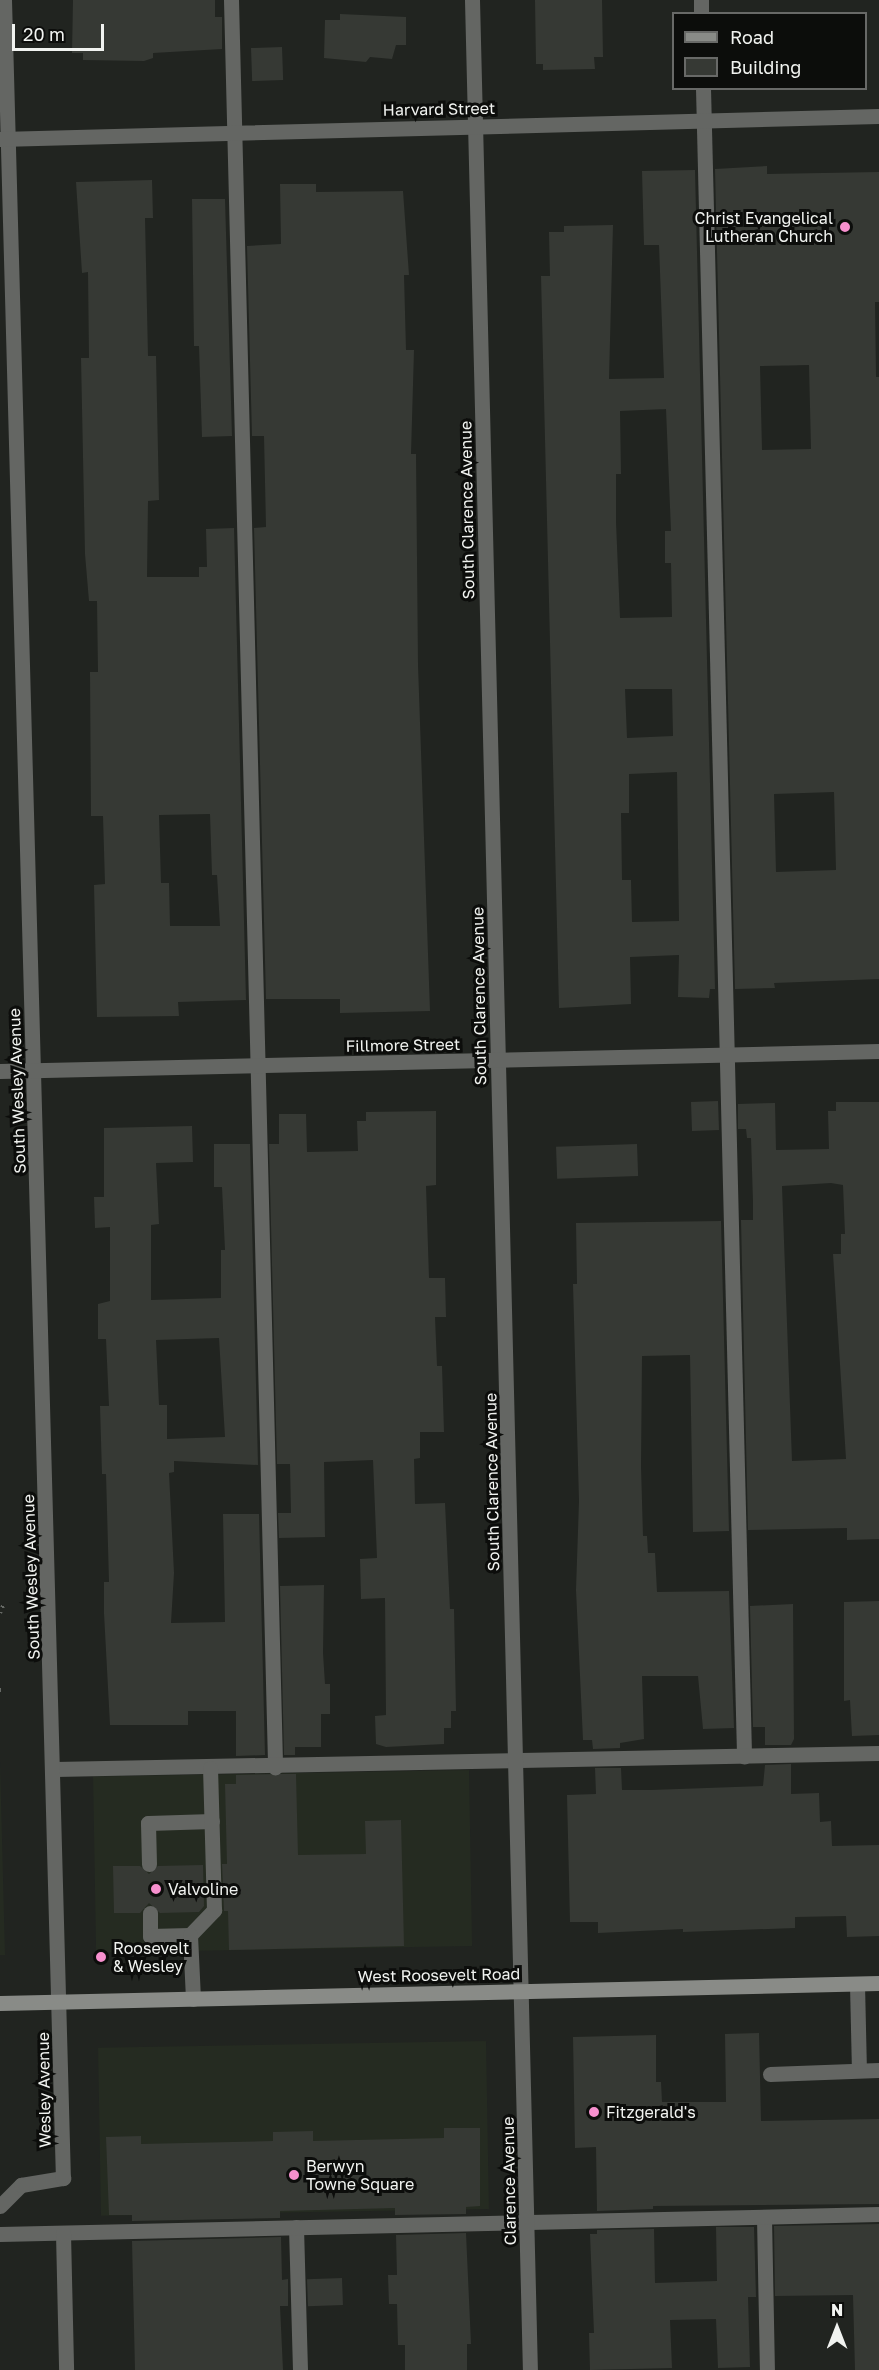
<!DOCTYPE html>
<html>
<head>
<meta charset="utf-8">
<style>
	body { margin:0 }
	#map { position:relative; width:879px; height:2370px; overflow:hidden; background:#212420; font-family:"Golos Text",sans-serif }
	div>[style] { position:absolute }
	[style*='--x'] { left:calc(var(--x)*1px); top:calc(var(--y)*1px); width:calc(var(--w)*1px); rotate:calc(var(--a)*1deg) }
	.built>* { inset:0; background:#252b21; transform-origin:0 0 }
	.building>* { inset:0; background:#363934; transform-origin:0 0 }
	.path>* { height:4px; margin-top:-2px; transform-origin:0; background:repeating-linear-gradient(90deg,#666965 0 1.5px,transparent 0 6px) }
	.service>* { height:15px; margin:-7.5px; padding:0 7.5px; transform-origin:7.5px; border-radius:7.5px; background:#646663 }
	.minor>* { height:15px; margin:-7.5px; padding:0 7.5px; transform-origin:7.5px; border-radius:7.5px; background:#646663 }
	.secondary>* { height:15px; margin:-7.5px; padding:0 7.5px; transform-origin:7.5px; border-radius:7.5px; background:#898b87 }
	.dots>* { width:16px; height:16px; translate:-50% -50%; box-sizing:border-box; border:3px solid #0c0d0b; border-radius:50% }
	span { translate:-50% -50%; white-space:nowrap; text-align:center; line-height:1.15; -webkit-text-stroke:6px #0c0d0b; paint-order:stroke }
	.street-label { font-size:16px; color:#f1f3f0 }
	.poi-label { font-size:16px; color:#f1f3f0 }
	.right { translate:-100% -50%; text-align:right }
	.left { translate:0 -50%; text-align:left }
	.legend { position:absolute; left:672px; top:12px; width:195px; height:78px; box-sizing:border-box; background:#0c0d0b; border:2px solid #686967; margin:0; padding:8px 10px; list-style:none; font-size:18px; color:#f1f3f0 }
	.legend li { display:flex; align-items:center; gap:12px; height:30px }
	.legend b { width:30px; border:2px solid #686967 }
	.north { position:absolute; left:807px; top:2298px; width:60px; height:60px; -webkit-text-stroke:4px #0c0d0b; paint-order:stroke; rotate:0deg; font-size:16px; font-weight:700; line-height:24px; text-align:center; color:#f1f3f0 }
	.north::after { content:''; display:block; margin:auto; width:21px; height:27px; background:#f1f3f0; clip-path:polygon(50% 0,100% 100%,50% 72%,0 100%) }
	.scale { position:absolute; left:12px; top:24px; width:92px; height:27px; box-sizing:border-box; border:3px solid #f1f3f0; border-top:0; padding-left:8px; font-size:18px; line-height:21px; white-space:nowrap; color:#f1f3f0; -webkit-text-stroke:4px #0c0d0b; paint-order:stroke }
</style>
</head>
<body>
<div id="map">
	<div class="built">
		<i style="clip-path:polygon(0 1761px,5px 1955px,0 1955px)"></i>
		<i style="left:469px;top:1770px;width:176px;height:376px;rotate:89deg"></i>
		<i style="left:486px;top:2041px;width:168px;height:388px;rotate:89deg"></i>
	</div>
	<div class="building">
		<i style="clip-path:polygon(73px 0,215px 0,215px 17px,222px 17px,222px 49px,153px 53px,153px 58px,144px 61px,83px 60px,83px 53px,72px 53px)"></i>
		<i style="clip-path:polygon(535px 0,602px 0,603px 57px,594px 57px,595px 69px,543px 70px,543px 64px,536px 64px)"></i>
		<i style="clip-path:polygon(340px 14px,406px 17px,406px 45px,396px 45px,392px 59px,370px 57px,366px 62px,324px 58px,325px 20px,340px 20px)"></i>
		<i style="left:282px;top:47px;width:33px;height:31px;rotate:88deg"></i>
		<i style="clip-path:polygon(evenodd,767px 166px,767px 174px,879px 172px,879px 302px,875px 302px,876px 377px,879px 377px,879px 979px,774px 983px,775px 988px,735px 989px,715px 169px,767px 166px,809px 365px,811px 449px,762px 450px,760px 366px,809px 365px,767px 166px,834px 792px,836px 870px,776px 872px,774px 794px,834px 792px)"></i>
		<i style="clip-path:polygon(evenodd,695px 170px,715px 989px,710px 989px,709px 998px,678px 997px,679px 955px,630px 957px,631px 1004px,559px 1008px,541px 276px,550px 276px,549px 232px,564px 232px,564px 226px,613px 225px,609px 379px,664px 378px,659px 245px,644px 245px,642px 171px,695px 170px,666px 409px,671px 531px,665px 531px,665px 563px,671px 563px,672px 617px,620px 618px,616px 522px,616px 474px,621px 474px,620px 411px,666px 409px,695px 170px,625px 689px,672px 689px,673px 736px,627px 738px,625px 689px,695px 170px,677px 772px,679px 921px,632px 922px,631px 880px,622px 880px,621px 813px,629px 813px,629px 774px,677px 772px)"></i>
		<i style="clip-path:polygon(evenodd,152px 180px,153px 218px,145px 218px,148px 356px,156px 356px,159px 500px,148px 501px,147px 577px,199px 577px,199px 567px,207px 567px,206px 529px,234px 528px,246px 1000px,178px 1002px,179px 1016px,97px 1017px,94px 885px,105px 884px,103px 816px,91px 816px,90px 672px,98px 672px,97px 601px,89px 601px,85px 554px,81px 358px,89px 358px,88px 272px,82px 273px,76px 182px,152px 180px,210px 814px,212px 875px,217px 875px,220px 926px,170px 926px,169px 883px,161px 883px,159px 815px,210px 814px)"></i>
		<i style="clip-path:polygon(280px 184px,316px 184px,316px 192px,403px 191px,409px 275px,404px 275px,406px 350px,414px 350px,411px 454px,416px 454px,418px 665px,430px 1011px,340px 1013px,340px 999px,266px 999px,254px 528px,266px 527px,264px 436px,252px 436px,247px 246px,281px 244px)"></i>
		<i style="clip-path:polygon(192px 199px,225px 199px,232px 436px,202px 437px,199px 346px,194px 346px)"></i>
		<i style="left:718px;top:1101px;width:29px;height:27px;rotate:88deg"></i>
		<i style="clip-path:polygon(evenodd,836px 1102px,879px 1102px,879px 1539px,847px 1540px,847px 1528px,748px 1530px,741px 1220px,753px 1220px,753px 1202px,751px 1138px,747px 1138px,746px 1129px,738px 1129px,738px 1104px,775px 1103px,776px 1150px,829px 1149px,828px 1111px,836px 1111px,836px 1102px,831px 1183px,843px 1185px,845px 1234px,841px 1234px,841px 1254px,833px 1254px,846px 1459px,792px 1461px,782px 1186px,831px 1183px)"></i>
		<i style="clip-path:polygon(436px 1111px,436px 1185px,426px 1186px,429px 1278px,445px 1278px,446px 1317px,435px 1317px,437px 1366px,442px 1366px,444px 1432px,420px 1432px,420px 1458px,414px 1459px,415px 1504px,445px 1503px,450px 1609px,454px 1609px,456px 1711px,451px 1711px,451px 1728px,444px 1728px,444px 1744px,386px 1747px,376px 1744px,375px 1716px,386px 1715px,385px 1598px,361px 1599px,360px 1559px,377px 1558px,373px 1460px,324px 1462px,325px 1537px,279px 1538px,278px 1513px,291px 1513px,290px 1464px,277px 1464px,269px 1144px,279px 1144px,279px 1114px,306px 1114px,307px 1152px,358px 1151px,357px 1121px,366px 1121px,366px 1112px)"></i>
		<i style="clip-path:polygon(evenodd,192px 1126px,193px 1162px,156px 1163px,159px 1224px,151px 1225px,151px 1300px,221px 1298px,221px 1250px,225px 1250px,222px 1187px,214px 1187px,214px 1144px,250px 1144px,258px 1465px,174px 1461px,174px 1472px,169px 1473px,174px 1573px,171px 1623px,225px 1622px,223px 1514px,259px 1514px,265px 1755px,236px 1756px,236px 1711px,188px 1711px,188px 1725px,110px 1725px,104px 1613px,104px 1582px,109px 1582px,106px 1474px,102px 1474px,100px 1406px,109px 1406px,106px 1339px,98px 1339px,98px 1304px,110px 1301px,110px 1227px,95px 1228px,94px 1197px,104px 1197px,104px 1128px,192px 1126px,219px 1338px,225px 1437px,167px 1439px,167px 1405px,159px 1405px,156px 1340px,219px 1338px)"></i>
		<i style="left:637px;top:1144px;width:32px;height:81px;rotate:88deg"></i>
		<i style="clip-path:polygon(721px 1221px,729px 1531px,693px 1532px,690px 1355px,642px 1356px,641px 1466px,643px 1536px,647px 1536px,648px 1553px,655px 1553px,657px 1592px,729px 1591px,734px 1728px,703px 1729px,698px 1676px,642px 1676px,644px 1739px,620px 1743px,620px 1748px,593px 1749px,592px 1740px,583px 1740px,576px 1590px,579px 1501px,573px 1284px,577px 1284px,576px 1223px)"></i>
		<i style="clip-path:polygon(324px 1585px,323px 1653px,325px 1684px,330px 1684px,330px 1714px,321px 1714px,321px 1747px,295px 1747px,295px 1755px,284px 1755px,280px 1586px)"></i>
		<i style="clip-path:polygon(879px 1601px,879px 1735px,852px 1736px,850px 1700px,844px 1701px,844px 1602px)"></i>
		<i style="clip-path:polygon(793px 1604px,794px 1739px,791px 1745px,765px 1745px,765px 1727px,753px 1727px,750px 1606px)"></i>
		<i style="clip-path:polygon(791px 1764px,791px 1794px,819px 1793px,820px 1822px,831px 1821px,832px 1846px,879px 1845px,879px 1936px,847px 1937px,846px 1916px,795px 1917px,795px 1928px,683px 1932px,683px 1929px,598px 1933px,598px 1922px,570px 1922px,567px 1795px,596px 1794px,595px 1768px,621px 1768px,622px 1790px,651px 1790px,763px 1786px,765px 1765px)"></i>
		<i style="clip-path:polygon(281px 1774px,296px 1774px,298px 1855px,366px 1854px,365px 1821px,401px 1820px,404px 1946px,229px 1950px,228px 1911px,224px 1911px,222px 1864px,227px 1864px,225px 1784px,236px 1784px,236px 1775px)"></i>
		<i style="clip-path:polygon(203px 1865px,204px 1906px,199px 1912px,160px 1913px,149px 1903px,140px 1913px,114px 1913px,113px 1866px,140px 1866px,149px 1874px,158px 1866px)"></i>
		<i style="clip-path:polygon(759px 2033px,761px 2121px,879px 2119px,879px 2204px,653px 2206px,653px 2209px,597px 2211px,596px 2147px,575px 2148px,573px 2037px,656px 2035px,656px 2082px,661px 2082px,662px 2102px,726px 2102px,725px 2034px)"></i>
		<i style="clip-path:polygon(444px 2128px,480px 2128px,480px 2206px,466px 2207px,466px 2214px,395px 2215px,395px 2208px,280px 2211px,280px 2218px,132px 2221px,132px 2215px,109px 2215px,106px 2137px,141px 2136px,141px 2144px,273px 2141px,273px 2132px,313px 2131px,313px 2141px,444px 2138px)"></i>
		<i style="clip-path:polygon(879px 2224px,879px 2370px,855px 2370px,853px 2295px,775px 2296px,774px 2226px)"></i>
		<i style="clip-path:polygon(716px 2227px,754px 2227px,756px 2297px,748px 2297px,750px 2367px,718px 2368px,716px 2319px,670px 2320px,672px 2368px,590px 2370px,589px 2333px,594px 2333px,590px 2234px,597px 2234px,597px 2230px,654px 2229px,655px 2283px,717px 2281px)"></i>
		<i style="clip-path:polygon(466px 2233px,471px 2344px,467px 2344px,467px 2370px,405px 2370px,405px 2345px,398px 2345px,397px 2304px,389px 2304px,388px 2275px,397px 2275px,396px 2235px)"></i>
		<i style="clip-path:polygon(281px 2237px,282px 2280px,288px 2279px,288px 2306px,280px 2306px,283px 2370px,135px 2370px,132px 2241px)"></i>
		<i style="left:342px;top:2278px;width:27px;height:35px;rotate:88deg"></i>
	</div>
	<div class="path">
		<i style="--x:0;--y:1613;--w:8;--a:-67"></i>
		<i style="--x:0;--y:1690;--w:4;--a:0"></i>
	</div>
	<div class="service">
		<i style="--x:231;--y:0;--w:1768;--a:88.57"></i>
		<i style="--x:701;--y:0;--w:14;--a:90"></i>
		<i style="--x:703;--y:88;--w:1669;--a:88.59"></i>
		<i style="--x:55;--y:1769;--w:824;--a:-1.11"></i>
		<i style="--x:149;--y:1864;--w:41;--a:-91.4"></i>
		<i style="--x:148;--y:1823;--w:64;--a:-1.8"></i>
		<i style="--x:150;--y:1913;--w:23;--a:90"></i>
		<i style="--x:150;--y:1936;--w:40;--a:-1.4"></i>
		<i style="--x:190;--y:1935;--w:35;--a:-46"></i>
		<i style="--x:214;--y:1910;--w:142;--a:-91.6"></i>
		<i style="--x:190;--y:1935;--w:64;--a:87.3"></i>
		<i style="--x:857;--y:1984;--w:86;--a:88.7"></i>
		<i style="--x:770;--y:2074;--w:109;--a:-2.1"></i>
		<i style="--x:0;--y:2206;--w:30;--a:-45"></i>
		<i style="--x:21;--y:2185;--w:43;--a:-9.5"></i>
		<i style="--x:764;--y:2217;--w:153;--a:88.9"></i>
		<i style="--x:296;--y:2227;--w:143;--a:88.4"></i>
		<i style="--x:0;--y:2234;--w:879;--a:-1.3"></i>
	</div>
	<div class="minor">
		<i style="--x:4;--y:0;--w:2179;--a:88.45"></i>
		<i style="--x:472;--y:0;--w:2371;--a:88.6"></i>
		<i style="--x:0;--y:139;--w:879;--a:-1.5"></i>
		<i style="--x:0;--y:1071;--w:879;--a:-1.3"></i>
		<i style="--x:63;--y:2233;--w:137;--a:88.7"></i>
	</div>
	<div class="secondary">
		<i style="--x:0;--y:2003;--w:879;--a:-1.3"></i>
	</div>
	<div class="dots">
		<i style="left:845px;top:227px;background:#f790ce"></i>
		<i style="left:156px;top:1889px;background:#f790ce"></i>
		<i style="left:101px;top:1957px;background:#f790ce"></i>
		<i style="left:594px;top:2112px;background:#f790ce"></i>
		<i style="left:294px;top:2175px;background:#f790ce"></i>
	</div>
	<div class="street-label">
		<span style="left:439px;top:109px;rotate:-1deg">Harvard Street</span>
		<span style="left:467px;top:510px;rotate:-91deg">South Clarence Avenue</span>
		<span style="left:479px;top:996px;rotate:-91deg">South Clarence Avenue</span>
		<span style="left:403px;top:1045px;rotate:-1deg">Fillmore Street</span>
		<span style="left:17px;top:1091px;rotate:-92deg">South Wesley Avenue</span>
		<span style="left:492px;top:1482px;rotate:-91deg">South Clarence Avenue</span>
		<span style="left:31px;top:1577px;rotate:-92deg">South Wesley Avenue</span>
		<span style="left:439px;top:1975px;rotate:-1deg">West Roosevelt Road</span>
		<span style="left:44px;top:2090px;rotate:-91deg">Wesley Avenue</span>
		<span style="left:509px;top:2181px;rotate:-91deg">Clarence Avenue</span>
	</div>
	<div class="poi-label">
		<span class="right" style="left:833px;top:227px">Christ Evangelical<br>Lutheran Church</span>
		<span class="left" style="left:168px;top:1889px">Valvoline</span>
		<span class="left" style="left:113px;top:1957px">Roosevelt<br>&amp; Wesley</span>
		<span class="left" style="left:606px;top:2112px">Fitzgerald's</span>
		<span class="left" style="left:306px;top:2175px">Berwyn<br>Towne Square</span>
	</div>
	<ul class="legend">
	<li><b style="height:8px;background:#898b87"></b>Road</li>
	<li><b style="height:16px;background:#363934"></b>Building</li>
	</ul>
	<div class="north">N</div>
	<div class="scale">20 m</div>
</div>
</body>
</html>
